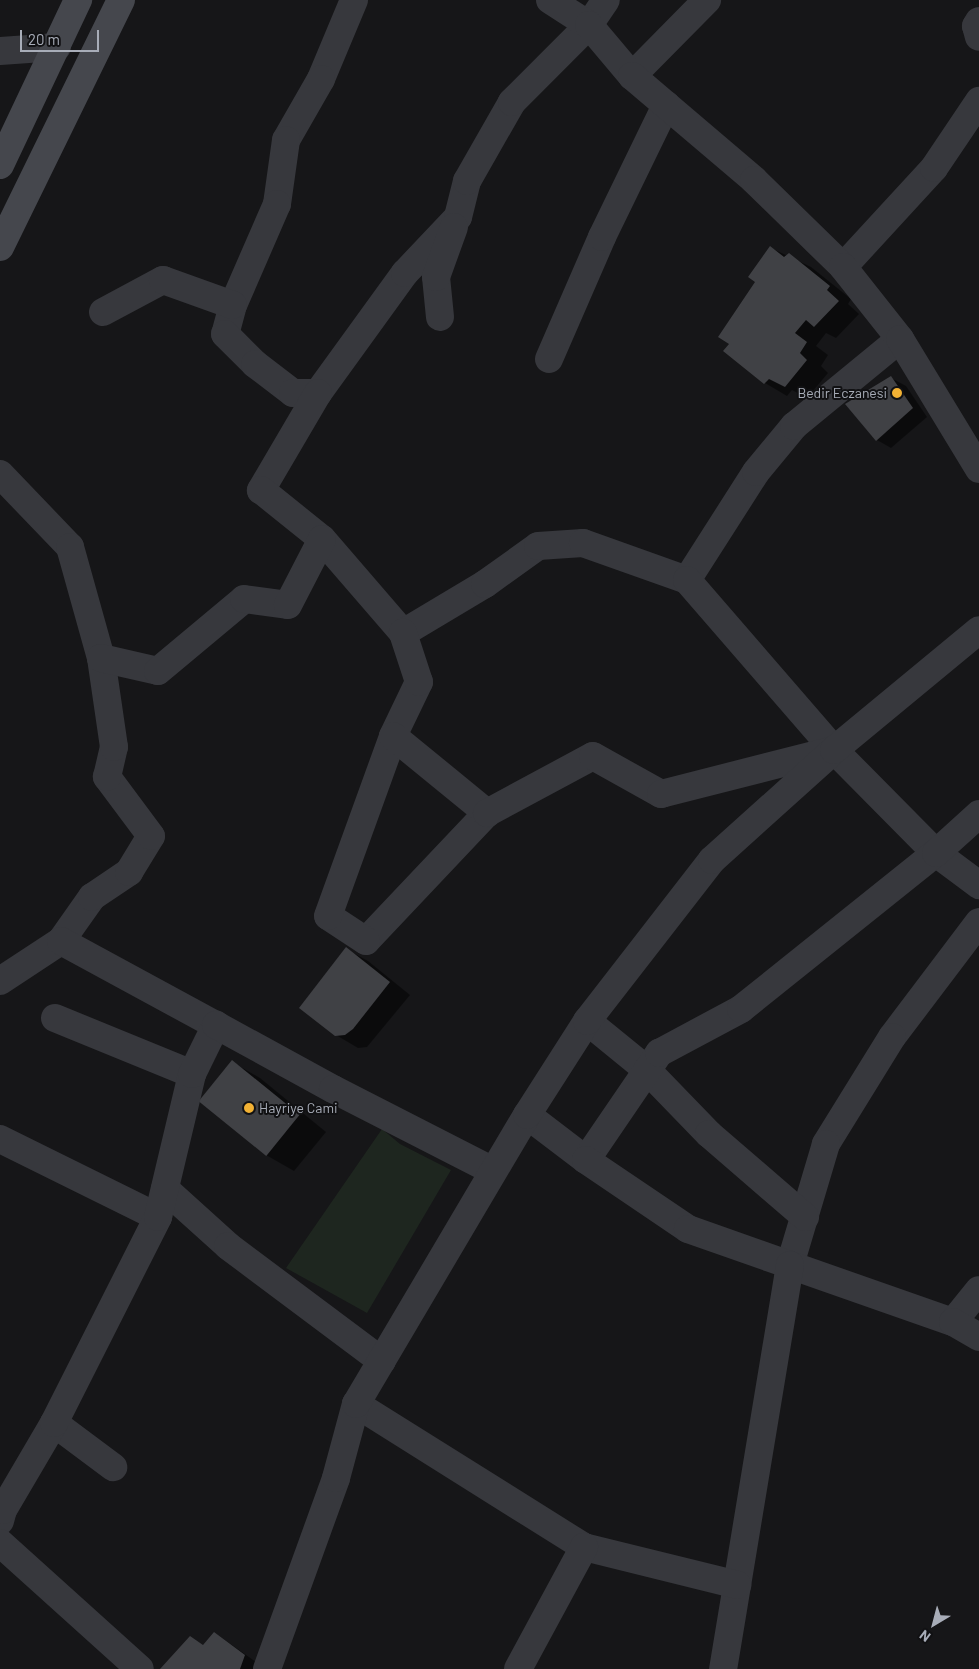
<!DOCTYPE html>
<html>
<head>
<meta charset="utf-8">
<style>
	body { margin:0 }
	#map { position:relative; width:979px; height:1669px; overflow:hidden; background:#161618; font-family:Barlow,sans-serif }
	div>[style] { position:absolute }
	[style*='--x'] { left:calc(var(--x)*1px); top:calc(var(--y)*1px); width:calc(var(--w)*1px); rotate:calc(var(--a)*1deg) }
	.green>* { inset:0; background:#1e261f }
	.shadow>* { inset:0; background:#0007 }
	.building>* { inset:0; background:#404145; transform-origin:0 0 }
	.minor>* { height:28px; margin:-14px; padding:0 14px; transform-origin:14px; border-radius:14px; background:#37383d }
	.tertiary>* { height:28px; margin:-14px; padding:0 14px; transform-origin:14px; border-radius:14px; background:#37383d }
	.secondary>* { height:28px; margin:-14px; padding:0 14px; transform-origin:14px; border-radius:14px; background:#45474d }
	.dots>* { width:14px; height:14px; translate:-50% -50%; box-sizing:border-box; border:2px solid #111113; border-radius:50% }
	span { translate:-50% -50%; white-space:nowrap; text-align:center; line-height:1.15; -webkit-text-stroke:4px #111113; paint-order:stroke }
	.poi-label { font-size:14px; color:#a8adb8 }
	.right { translate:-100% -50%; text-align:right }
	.left { translate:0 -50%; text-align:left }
	.north { position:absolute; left:909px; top:1599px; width:50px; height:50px; -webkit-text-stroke:4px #111113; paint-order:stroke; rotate:217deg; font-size:14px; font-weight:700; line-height:20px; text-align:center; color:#a8adb8 }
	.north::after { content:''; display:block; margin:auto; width:18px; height:22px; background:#a8adb8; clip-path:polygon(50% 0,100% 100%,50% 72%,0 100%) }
	.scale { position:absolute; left:20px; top:30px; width:79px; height:22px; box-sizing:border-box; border:2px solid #a8adb8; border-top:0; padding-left:6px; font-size:15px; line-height:18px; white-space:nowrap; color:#a8adb8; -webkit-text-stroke:4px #111113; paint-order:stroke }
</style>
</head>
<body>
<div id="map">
	<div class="green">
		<i style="clip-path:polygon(382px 1129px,400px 1144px,451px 1170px,367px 1313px,286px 1268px)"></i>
	</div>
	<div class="shadow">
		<i style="clip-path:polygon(771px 248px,811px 267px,851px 299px,848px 304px,859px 314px,836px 338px,826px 333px,816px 346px,828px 355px,821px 366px,828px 373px,807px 398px,792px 390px,787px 396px,765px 383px,725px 350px,731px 344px)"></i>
		<i style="clip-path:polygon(891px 378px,906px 386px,927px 417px,891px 448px,877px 440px)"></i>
		<i style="clip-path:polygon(346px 949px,368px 961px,410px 995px,367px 1047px,358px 1048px,336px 1035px)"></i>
		<i style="clip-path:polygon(232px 1062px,260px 1078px,326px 1132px,294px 1171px,266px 1155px)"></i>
		<i style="clip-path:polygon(215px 1633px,266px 1669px,162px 1669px,204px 1646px)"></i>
	</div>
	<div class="building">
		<i style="clip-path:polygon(770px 246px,784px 257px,789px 253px,830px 286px,827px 290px,839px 301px,814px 327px,806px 320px,795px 333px,807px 342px,800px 353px,807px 360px,785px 387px,769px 379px,764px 384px,723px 351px,729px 344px,718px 337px,755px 282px,748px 277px)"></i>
		<i style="clip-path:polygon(891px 376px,913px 408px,876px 441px,845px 404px)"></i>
		<i style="clip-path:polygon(346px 947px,390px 982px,353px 1029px,345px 1035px,335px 1036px,299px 1008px)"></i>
		<i style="left:232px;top:1060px;width:87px;height:53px;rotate:39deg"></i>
		<i style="clip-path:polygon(214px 1632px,245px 1655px,240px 1669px,160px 1669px,190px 1636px,203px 1645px)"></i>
	</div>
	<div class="minor">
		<i style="--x:354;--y:0;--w:86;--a:112.7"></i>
		<i style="--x:321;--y:79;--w:70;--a:119.8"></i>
		<i style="--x:286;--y:140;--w:65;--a:98"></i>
		<i style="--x:277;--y:204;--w:110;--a:113.5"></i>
		<i style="--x:233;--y:305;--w:30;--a:105"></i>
		<i style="--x:225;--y:334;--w:42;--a:45"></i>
		<i style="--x:255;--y:364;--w:48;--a:37.3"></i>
		<i style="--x:293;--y:393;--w:25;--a:0"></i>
		<i style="--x:318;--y:393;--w:148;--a:-54.1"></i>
		<i style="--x:405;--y:273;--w:77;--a:-46.6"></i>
		<i style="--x:458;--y:217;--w:37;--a:-76"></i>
		<i style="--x:467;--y:181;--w:91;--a:-60.3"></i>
		<i style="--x:512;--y:102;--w:109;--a:-45"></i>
		<i style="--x:589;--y:25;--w:30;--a:-56"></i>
		<i style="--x:979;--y:21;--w:6;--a:121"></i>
		<i style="--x:976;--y:26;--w:11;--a:75"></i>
		<i style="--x:0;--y:51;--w:57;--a:-4"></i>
		<i style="--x:632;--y:76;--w:107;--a:-45.4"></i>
		<i style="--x:843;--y:267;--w:134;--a:-47.4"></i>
		<i style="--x:934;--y:168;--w:81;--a:-56.1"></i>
		<i style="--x:103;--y:312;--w:68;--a:-28.1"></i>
		<i style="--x:163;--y:280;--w:74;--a:19.7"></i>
		<i style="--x:440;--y:317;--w:40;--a:-95.7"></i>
		<i style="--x:436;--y:277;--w:53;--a:-70.2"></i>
		<i style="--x:549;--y:359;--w:133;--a:-66.5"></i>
		<i style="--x:602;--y:237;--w:147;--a:-64.1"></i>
		<i style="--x:318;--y:393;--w:113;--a:120.4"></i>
		<i style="--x:261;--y:490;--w:78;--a:38.8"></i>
		<i style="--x:322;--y:539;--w:124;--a:49.2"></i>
		<i style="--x:403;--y:633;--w:96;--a:-30.9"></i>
		<i style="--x:485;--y:584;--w:65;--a:-35.6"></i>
		<i style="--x:538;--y:546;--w:45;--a:-3.8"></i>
		<i style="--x:583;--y:543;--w:110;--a:19.6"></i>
		<i style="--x:687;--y:580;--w:128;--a:-57.4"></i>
		<i style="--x:756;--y:472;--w:60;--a:-50.4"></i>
		<i style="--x:794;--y:426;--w:137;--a:-39.4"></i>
		<i style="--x:0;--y:474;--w:101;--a:46.2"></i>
		<i style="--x:70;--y:547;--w:115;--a:74.4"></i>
		<i style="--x:687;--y:580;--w:225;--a:49.1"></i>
		<i style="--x:834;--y:750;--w:145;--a:45.3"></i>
		<i style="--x:936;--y:853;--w:54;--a:36.7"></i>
		<i style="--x:393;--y:736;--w:60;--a:-64.3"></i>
		<i style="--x:419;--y:682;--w:52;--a:-108.1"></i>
		<i style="--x:487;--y:813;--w:176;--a:133.4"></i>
		<i style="--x:366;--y:941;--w:45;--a:-146.7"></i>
		<i style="--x:328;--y:916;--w:191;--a:-70.1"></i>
		<i style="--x:393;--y:736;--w:122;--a:39.3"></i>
		<i style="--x:487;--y:813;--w:120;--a:-28.3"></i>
		<i style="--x:593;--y:756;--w:78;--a:29.2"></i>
		<i style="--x:661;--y:794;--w:174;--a:-14.3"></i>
		<i style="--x:979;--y:922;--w:144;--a:127.1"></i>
		<i style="--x:892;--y:1037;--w:126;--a:121.7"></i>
		<i style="--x:826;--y:1144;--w:126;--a:106.6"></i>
		<i style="--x:790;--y:1265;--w:173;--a:19.3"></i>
		<i style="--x:953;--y:1322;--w:41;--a:-50.9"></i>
		<i style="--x:61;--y:941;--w:54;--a:-54.8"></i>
		<i style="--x:92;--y:897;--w:45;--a:-34"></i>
		<i style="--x:129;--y:872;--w:42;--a:-58.6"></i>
		<i style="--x:151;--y:836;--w:74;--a:-126.7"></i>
		<i style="--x:107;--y:777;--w:31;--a:-77"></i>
		<i style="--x:114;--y:747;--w:90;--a:-98.3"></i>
		<i style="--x:101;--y:658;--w:58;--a:12.8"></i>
		<i style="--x:158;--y:671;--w:112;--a:-39.9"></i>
		<i style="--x:244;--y:599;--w:44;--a:7.8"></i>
		<i style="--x:288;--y:605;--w:74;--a:-62.7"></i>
		<i style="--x:0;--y:981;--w:73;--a:-33.3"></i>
		<i style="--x:61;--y:941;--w:176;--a:28.5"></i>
		<i style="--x:55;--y:1018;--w:148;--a:22.2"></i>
		<i style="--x:587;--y:1021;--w:77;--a:39.2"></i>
		<i style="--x:647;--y:1070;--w:89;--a:45.9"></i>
		<i style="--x:709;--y:1134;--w:127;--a:40.8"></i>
		<i style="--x:527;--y:1115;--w:74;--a:37.3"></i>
		<i style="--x:586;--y:1160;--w:130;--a:-55.7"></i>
		<i style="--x:659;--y:1053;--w:93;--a:-28.2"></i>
		<i style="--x:741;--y:1009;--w:250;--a:-38.7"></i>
		<i style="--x:936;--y:853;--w:58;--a:-42.2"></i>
		<i style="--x:0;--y:1139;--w:176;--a:26.3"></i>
		<i style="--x:586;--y:1160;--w:123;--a:34.1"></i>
		<i style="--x:688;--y:1229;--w:108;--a:19.4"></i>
		<i style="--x:790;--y:1265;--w:410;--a:99.4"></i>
		<i style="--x:165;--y:1189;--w:85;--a:42.1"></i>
		<i style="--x:228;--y:1246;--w:192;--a:36.8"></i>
		<i style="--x:953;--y:1322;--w:30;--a:30"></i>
		<i style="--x:356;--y:1404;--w:269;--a:32.1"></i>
		<i style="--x:584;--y:1547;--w:158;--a:13.9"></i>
		<i style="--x:54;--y:1423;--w:74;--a:36.7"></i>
		<i style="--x:0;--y:1521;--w:11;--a:-75"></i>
		<i style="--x:3;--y:1510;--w:101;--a:-59.6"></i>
		<i style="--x:54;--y:1423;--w:231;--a:-63.2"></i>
		<i style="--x:158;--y:1217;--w:147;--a:-76.6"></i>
		<i style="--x:192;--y:1074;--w:55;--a:-63.9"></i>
		<i style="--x:216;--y:1025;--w:133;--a:28.7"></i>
		<i style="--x:333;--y:1089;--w:180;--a:27.1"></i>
		<i style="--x:0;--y:1543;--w:188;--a:42"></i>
		<i style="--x:267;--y:1669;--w:203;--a:-70.1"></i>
		<i style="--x:336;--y:1478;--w:77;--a:-74.9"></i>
		<i style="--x:356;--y:1404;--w:336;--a:-59.4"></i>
		<i style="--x:527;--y:1115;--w:112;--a:-57.4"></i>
		<i style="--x:587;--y:1021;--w:204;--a:-52.2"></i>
		<i style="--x:712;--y:860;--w:164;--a:-42"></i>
		<i style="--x:834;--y:750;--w:188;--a:-39.6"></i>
		<i style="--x:518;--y:1669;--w:139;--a:-61.6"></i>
	</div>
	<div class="tertiary">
		<i style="--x:550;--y:0;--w:46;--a:32.7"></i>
		<i style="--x:589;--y:25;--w:67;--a:49.9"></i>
		<i style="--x:632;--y:76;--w:160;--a:40.4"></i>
		<i style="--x:754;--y:180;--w:124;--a:44.3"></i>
		<i style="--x:843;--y:267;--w:92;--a:51.6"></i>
		<i style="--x:900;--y:339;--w:152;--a:58.7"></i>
	</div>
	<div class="secondary">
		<i style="--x:0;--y:165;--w:183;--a:-64.7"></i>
		<i style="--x:0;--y:247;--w:275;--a:-63.9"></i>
	</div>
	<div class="dots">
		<i style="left:897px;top:393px;background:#f2b134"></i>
		<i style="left:249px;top:1108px;background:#f2b134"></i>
	</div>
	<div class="poi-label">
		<span class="right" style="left:887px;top:393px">Bedir Eczanesi</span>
		<span class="left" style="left:259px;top:1108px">Hayriye Cami</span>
	</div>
	<div class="north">N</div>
	<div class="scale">20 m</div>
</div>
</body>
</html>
